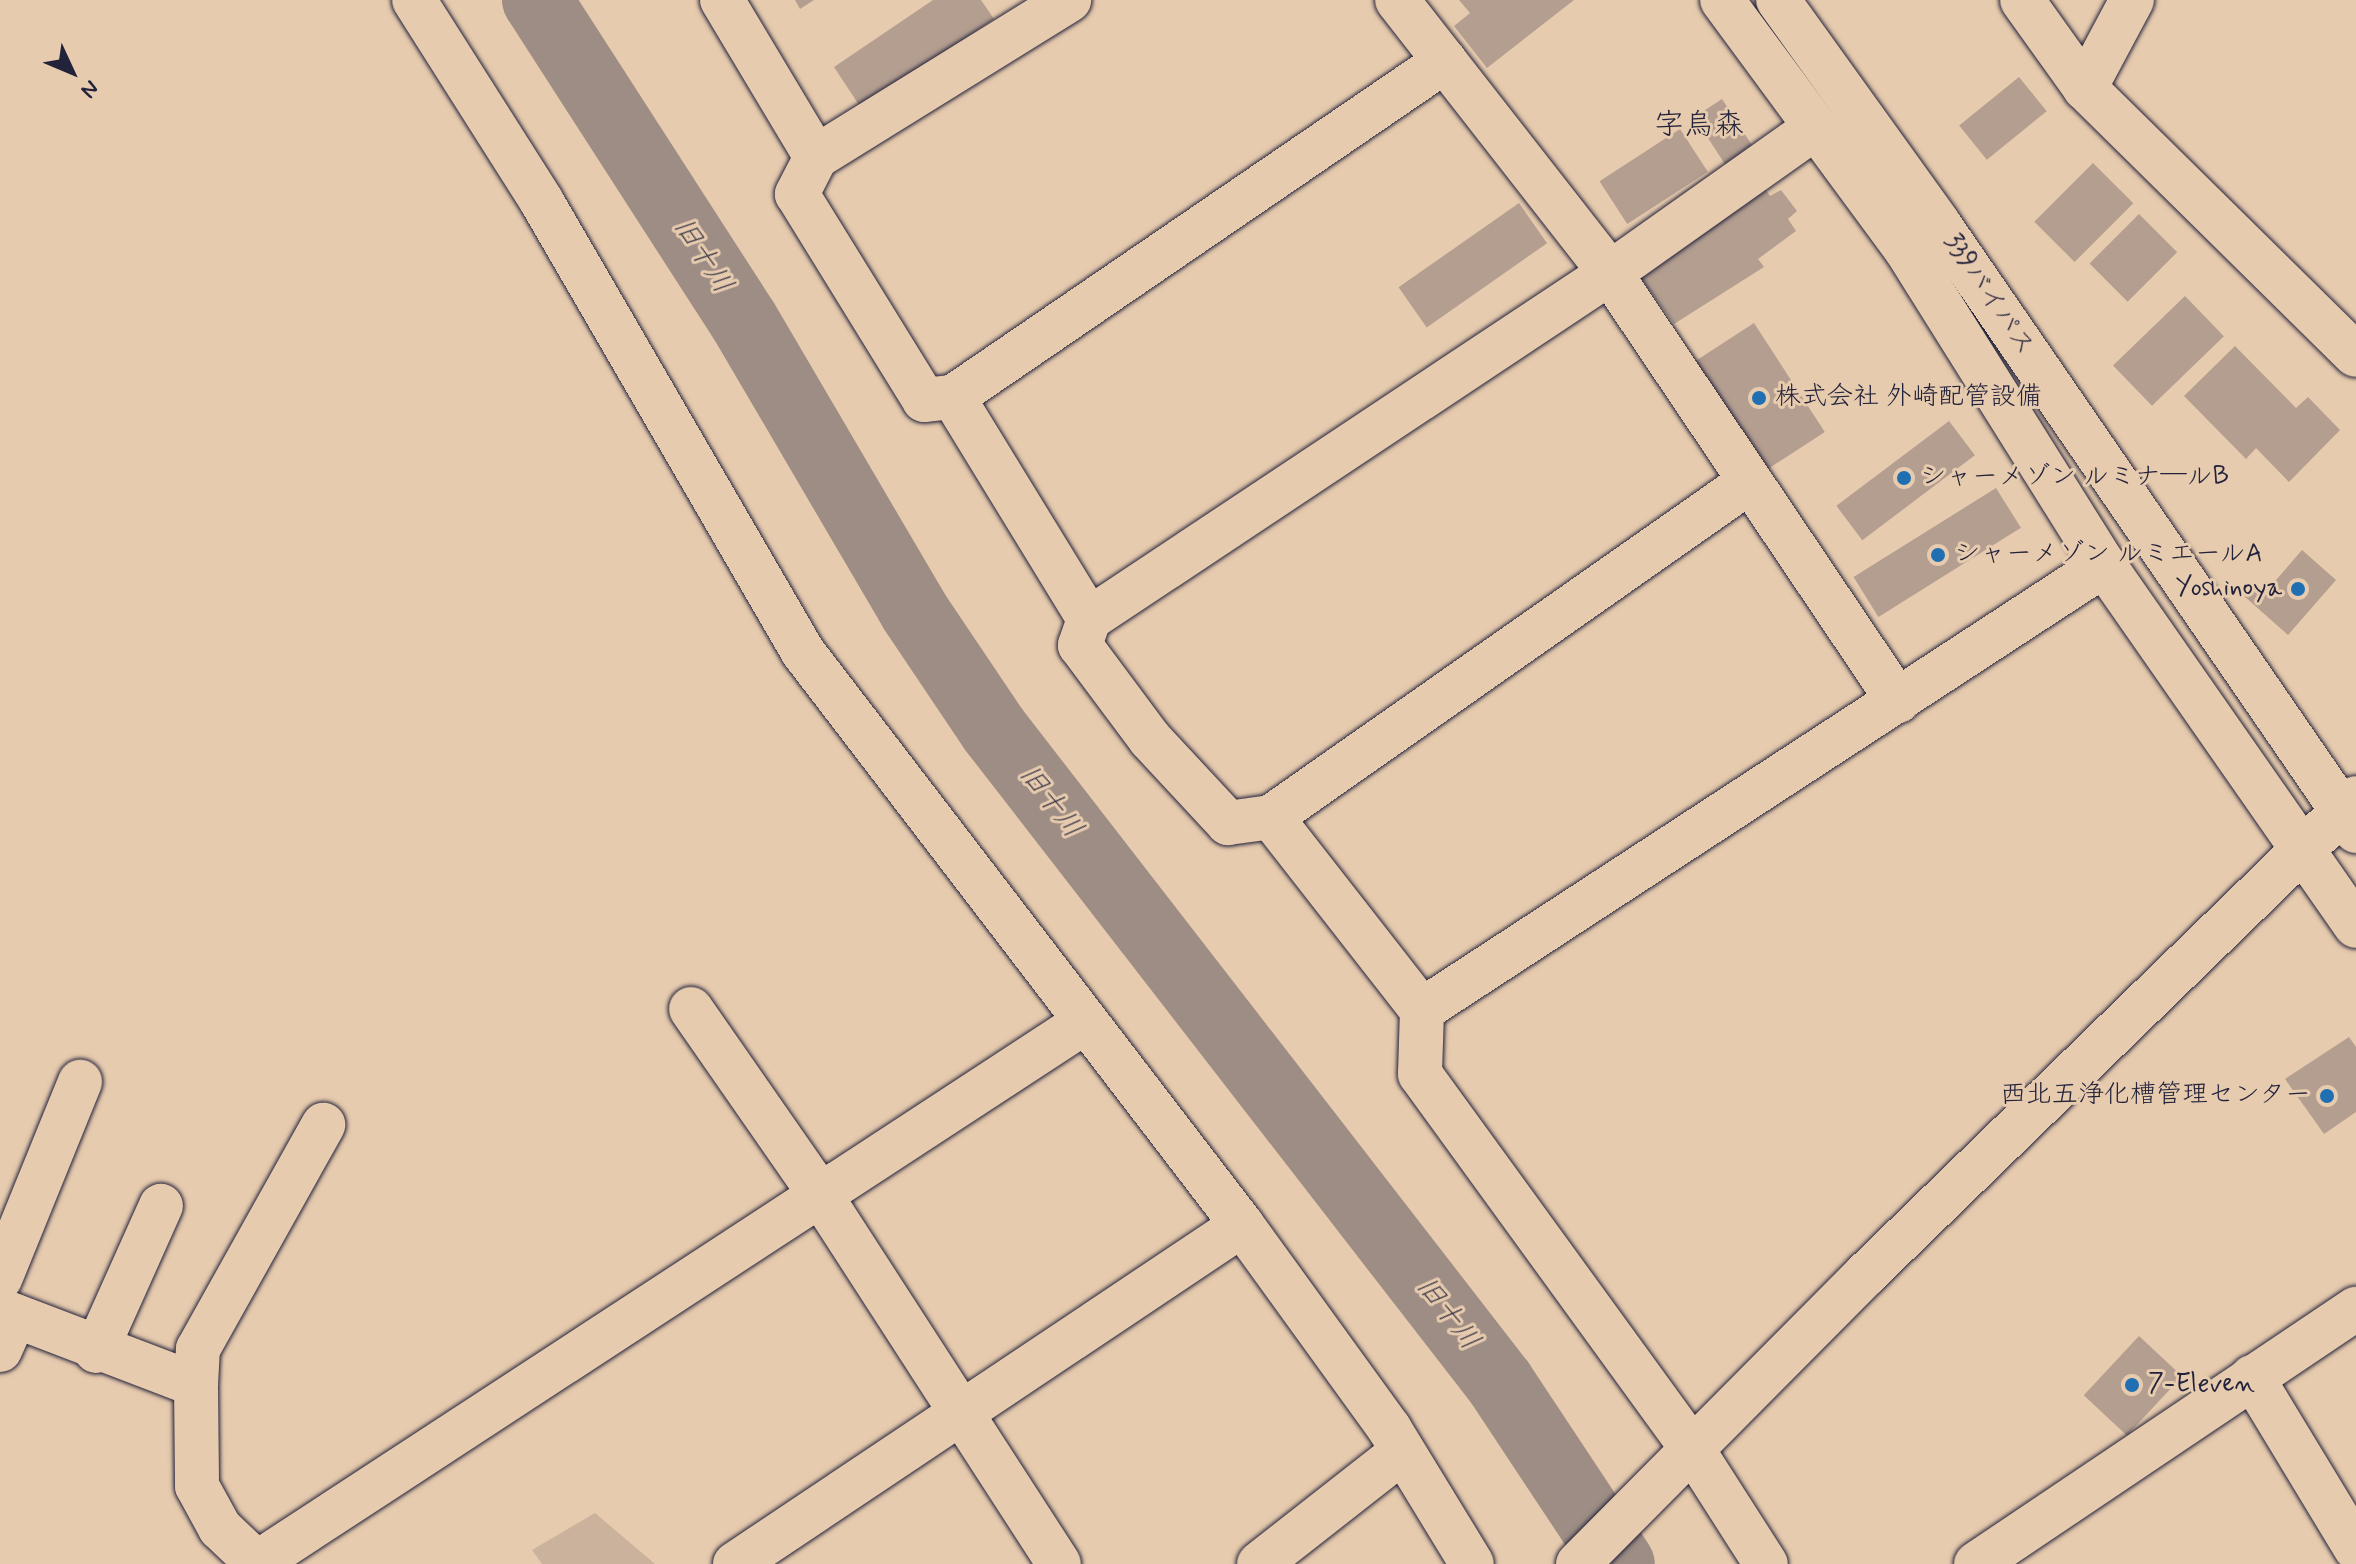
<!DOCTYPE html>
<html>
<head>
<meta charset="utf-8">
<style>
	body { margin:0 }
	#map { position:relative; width:2356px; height:1564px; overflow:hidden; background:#e7cbae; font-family:Mynerve,"Klee One",sans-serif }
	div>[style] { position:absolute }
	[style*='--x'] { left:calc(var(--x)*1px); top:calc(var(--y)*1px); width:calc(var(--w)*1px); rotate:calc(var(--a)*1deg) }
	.green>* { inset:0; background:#cab29d }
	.river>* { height:70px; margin:-35px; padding:0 35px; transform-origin:35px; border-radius:35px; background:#9e8d84 }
	.building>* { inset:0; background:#b49e90; transform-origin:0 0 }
	.roads { filter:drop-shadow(0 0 2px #22223b) drop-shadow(0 0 2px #22223b) }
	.minor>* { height:44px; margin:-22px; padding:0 22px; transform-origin:22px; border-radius:22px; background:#e7cbae }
	.dots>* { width:22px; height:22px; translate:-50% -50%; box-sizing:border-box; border:4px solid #e7cbae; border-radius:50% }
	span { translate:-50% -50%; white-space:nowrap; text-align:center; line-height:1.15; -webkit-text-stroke:6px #e7cbae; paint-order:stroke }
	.street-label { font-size:26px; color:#22223b }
	.poi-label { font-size:26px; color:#22223b }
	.left { translate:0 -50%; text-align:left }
	.right { translate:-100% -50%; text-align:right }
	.water-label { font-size:28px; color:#413d4d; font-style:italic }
	.quarter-label { font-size:30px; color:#22223b }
	.north { position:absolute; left:32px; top:32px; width:80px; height:80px; -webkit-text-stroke:6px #e7cbae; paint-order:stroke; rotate:134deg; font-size:22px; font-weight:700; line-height:32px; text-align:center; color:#22223b }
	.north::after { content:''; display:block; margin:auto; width:28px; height:36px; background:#22223b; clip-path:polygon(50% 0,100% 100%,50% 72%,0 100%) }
</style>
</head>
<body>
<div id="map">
	<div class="green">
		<i style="clip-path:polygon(595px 1513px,655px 1564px,542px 1564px,532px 1550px)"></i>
	</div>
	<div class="river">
		<i style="--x:537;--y:0;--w:382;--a:57.2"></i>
		<i style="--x:744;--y:321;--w:336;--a:59.6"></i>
		<i style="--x:914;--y:611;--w:143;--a:56.1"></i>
		<i style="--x:994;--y:730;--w:826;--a:52.23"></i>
		<i style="--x:1500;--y:1383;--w:217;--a:56.5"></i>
	</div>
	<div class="building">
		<i style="clip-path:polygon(795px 0,814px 0,800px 9px)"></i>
		<i style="clip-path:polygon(933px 0,981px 0,994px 19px,861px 108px,834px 67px)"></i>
		<i style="clip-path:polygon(1459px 0,1574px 0,1487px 68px,1454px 26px,1470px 13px)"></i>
		<i style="left:2019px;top:77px;width:44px;height:77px;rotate:51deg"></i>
		<i style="left:1722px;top:99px;width:57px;height:33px;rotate:57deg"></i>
		<i style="left:1680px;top:129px;width:51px;height:96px;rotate:57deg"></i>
		<i style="left:2093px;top:163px;width:57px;height:83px;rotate:45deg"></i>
		<i style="clip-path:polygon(1763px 186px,1770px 196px,1781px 190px,1797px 211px,1788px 219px,1796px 231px,1758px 259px,1764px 267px,1674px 324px,1636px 271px)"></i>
		<i style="left:1519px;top:203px;width:49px;height:147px;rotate:55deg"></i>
		<i style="left:2139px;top:214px;width:54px;height:70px;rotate:45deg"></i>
		<i style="left:2185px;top:296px;width:56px;height:100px;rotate:46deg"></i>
		<i style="left:1754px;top:323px;width:130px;height:73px;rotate:57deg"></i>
		<i style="clip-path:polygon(2235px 346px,2296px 408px,2308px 397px,2340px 430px,2289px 482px,2256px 448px,2246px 459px,2184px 396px)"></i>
		<i style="left:1949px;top:421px;width:43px;height:141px;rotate:53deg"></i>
		<i style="left:1996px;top:488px;width:47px;height:168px;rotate:58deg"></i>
		<i style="clip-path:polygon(2302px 550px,2336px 580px,2288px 635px,2244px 596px,2255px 585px,2264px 594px)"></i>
		<i style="clip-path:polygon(2349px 1037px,2356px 1047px,2356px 1112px,2324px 1134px,2285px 1079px)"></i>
		<i style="left:2139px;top:1336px;width:59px;height:81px;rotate:43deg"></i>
	</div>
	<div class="roads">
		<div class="minor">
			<i style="--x:414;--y:0;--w:239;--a:57.6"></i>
			<i style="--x:542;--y:202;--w:520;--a:59.89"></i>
			<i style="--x:803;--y:652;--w:722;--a:52.54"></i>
			<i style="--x:1242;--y:1225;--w:251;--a:54.1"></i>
			<i style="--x:1389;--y:1428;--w:159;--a:58.6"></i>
			<i style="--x:722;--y:0;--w:183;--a:59.1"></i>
			<i style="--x:816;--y:157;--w:298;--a:-31.8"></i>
			<i style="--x:1397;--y:0;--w:346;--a:52"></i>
			<i style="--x:1610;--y:273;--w:516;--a:56.06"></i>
			<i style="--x:1722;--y:0;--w:308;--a:53.6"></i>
			<i style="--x:1905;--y:248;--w:374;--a:57.9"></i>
			<i style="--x:2104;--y:565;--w:440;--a:55.1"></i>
			<i style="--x:1778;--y:0;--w:274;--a:54.3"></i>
			<i style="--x:1938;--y:223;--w:738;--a:55.49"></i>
			<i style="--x:2022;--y:0;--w:108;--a:54.4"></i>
			<i style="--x:2085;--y:88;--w:380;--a:44.6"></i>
			<i style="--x:1445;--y:61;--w:596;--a:145.67"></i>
			<i style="--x:953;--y:397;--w:260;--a:58.5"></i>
			<i style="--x:1089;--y:619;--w:625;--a:-33.59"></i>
			<i style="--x:1610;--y:273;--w:251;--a:-35.3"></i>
			<i style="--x:2085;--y:88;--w:100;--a:-61.9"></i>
			<i style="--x:816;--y:157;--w:42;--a:117.2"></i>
			<i style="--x:797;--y:194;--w:242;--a:58.3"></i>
			<i style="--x:924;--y:400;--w:29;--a:-6"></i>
			<i style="--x:1749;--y:482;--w:584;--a:144.98"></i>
			<i style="--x:1271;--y:817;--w:245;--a:52"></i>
			<i style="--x:1422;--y:1010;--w:814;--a:-33.12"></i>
			<i style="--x:1089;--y:619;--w:28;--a:109"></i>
			<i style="--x:1080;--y:645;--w:117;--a:53.3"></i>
			<i style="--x:1150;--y:739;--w:115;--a:47.1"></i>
			<i style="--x:1228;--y:823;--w:43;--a:-7.9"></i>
			<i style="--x:691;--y:1009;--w:228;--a:55.2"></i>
			<i style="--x:821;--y:1196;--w:438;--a:57.1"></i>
			<i style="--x:1422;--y:1010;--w:64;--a:91.8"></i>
			<i style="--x:1420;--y:1074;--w:465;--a:54"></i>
			<i style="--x:1693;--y:1450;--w:135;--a:57.4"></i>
			<i style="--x:0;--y:1279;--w:213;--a:-67.9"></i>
			<i style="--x:0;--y:1310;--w:210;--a:20.9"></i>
			<i style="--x:196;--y:1385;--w:101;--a:89.4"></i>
			<i style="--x:197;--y:1486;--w:48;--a:61.3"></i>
			<i style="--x:220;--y:1528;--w:52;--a:43.5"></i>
			<i style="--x:0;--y:1350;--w:37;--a:-66"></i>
			<i style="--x:96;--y:1351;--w:159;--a:-65.9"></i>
			<i style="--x:2252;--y:1377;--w:201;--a:58.8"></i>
			<i style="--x:196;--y:1385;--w:36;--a:-87"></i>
			<i style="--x:198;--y:1349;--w:257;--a:-60.8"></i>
			<i style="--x:257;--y:1563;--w:989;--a:-33.16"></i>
			<i style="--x:735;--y:1564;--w:610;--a:-33.77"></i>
			<i style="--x:1259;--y:1564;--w:182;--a:-38.1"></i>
			<i style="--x:1578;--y:1564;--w:409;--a:-45.2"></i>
			<i style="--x:1866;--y:1274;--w:683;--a:-44.17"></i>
			<i style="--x:1976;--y:1564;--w:458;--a:-33.9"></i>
		</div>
	</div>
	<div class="dots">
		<i style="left:1759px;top:398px;background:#1f6fb2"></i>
		<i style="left:1904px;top:478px;background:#1f6fb2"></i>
		<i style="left:1938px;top:555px;background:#1f6fb2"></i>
		<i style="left:2298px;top:589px;background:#1f6fb2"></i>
		<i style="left:2327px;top:1096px;background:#1f6fb2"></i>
		<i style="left:2132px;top:1385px;background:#1f6fb2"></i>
	</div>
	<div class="street-label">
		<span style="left:1988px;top:295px;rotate:56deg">339バイパス</span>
	</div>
	<div class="poi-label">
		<span class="left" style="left:1775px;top:398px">株式会社 外崎配管設備</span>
		<span class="left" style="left:1920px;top:478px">シャーメゾン ルミナ―ルB</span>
		<span class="left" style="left:1954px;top:555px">シャーメゾン ルミエールA</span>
		<span class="right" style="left:2282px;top:589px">Yoshinoya</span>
		<span class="right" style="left:2311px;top:1096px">西北五浄化槽管理センター</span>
		<span class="left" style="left:2148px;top:1385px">7-Eleven</span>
	</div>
	<div class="water-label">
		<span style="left:702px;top:256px;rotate:57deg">旧十川</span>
		<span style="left:1050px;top:802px;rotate:52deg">旧十川</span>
		<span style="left:1447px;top:1314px;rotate:52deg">旧十川</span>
	</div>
	<div class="quarter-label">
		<span style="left:1699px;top:126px">字烏森</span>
	</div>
	<div class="north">N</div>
</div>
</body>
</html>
